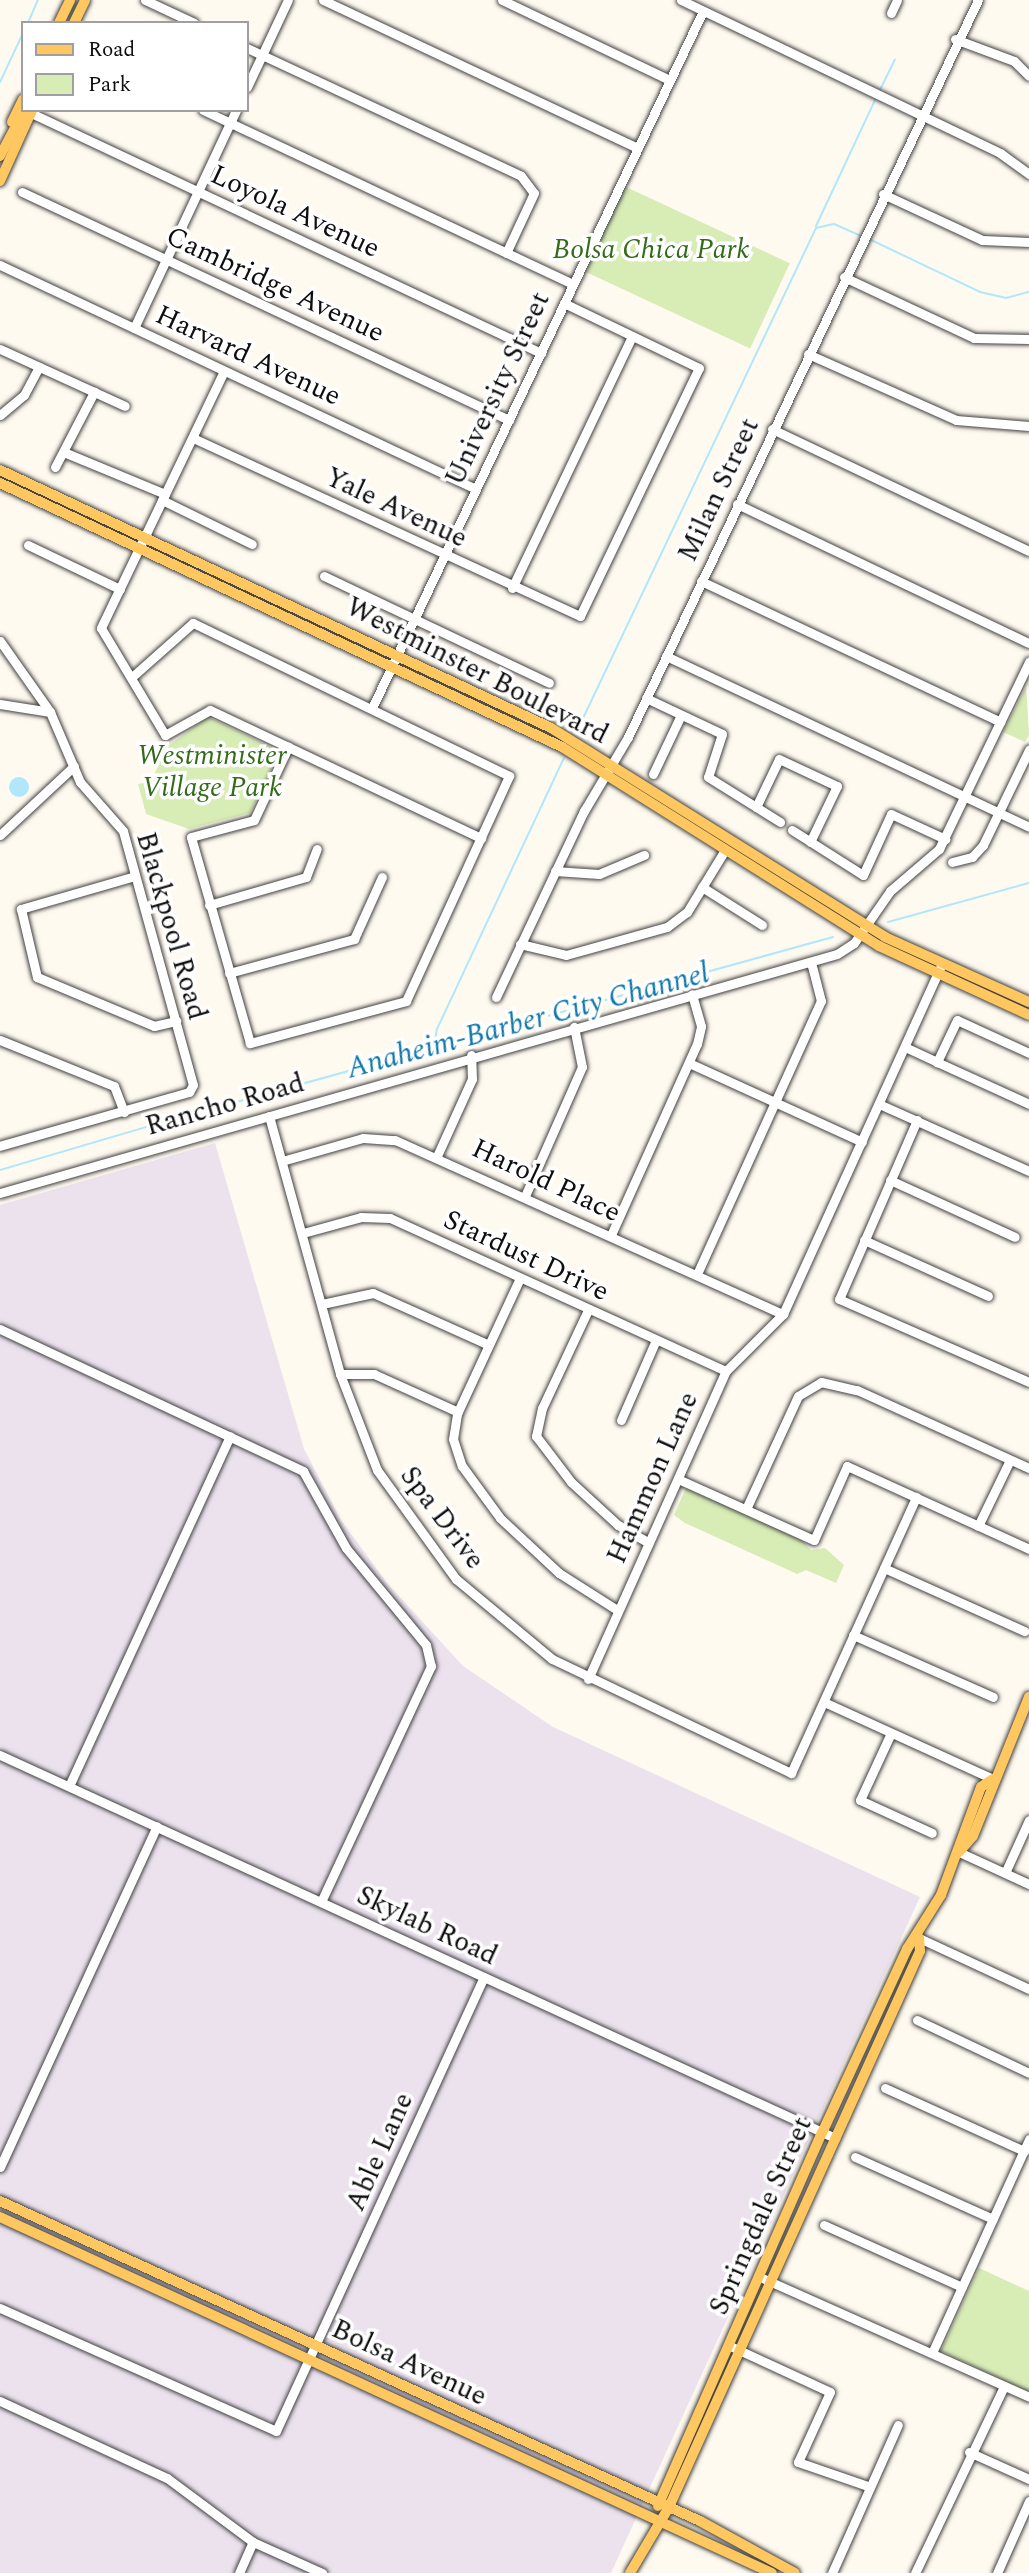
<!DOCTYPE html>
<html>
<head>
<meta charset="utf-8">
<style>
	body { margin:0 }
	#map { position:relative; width:1029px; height:2573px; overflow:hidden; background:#fffaf0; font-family:Spectral,serif }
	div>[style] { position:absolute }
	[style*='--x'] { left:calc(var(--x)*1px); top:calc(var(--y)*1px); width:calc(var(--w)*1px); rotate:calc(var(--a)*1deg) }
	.industrial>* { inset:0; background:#ebe2ee }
	.green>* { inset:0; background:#d8ecb6; transform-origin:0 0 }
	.water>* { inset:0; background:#b1e7fa }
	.round { border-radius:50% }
	.stream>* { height:2px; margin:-1px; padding:0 1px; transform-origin:1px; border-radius:1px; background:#b1e7fa }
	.roads { filter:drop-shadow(0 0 2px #414141) drop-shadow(0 0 2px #414141) }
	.minor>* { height:9px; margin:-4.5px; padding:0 4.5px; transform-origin:4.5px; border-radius:4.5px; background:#fff }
	.major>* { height:10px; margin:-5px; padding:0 5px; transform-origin:5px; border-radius:5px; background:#ffc760 }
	span { translate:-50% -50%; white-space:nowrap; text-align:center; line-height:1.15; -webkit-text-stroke:7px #fff; paint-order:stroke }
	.street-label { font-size:28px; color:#0e0e0e }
	.park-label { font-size:28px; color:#346b1a; font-style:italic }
	.water-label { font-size:30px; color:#0f77a9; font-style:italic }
	.legend { position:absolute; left:21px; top:21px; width:228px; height:91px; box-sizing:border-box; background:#fff; border:2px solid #9f9f9f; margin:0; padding:9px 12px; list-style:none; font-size:21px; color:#0e0e0e }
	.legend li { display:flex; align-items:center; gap:14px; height:35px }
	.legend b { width:35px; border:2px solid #9f9f9f }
</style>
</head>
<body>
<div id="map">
	<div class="industrial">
		<i style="clip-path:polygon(215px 1143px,304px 1449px,341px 1520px,387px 1583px,463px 1666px,553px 1727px,920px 1897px,611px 2573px,0 2573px,0 1205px)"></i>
	</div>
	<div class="green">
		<i style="left:624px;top:186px;width:183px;height:94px;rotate:25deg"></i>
		<i style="clip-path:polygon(1026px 687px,1029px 735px,1025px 742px,1003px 732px)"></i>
		<i style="clip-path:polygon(208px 717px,280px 751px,250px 813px,189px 829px,146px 814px,138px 784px,150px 782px,169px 745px)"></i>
		<i style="clip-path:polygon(687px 1486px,801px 1539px,811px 1550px,825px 1548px,844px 1565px,836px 1583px,806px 1570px,797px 1574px,685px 1523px,674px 1515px)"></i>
		<i style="clip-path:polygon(979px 2268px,1029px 2291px,1029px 2392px,941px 2351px)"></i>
	</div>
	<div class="water">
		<i class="round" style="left:9px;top:777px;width:20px;height:20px"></i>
	</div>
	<div class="stream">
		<i style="--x:28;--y:23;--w:25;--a:-67"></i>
		<i style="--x:0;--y:82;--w:54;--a:-64.9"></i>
		<i style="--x:880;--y:90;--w:34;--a:-64"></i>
		<i style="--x:816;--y:226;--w:141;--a:-64.9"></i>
		<i style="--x:869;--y:239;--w:123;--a:25.5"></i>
		<i style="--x:980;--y:292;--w:27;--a:13"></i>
		<i style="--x:1006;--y:298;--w:24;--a:-15"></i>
		<i style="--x:576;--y:733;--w:559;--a:-64.58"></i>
		<i style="--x:816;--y:228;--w:18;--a:-13"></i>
		<i style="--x:834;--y:224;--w:30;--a:24"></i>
		<i style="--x:888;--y:922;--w:146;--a:-15.5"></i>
		<i style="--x:434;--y:1047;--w:18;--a:-81"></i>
		<i style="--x:437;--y:1029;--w:299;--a:-64.9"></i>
		<i style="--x:222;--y:1106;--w:634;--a:-15.46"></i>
		<i style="--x:0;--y:1170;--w:220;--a:-16.4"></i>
	</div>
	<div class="roads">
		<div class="minor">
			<i style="--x:145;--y:0;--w:54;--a:25.1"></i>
			<i style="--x:323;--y:0;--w:348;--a:25.2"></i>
			<i style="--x:502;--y:0;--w:186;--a:25.5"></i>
			<i style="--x:681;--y:0;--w:354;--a:25.6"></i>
			<i style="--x:1000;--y:153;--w:36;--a:36"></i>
			<i style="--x:891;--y:13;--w:14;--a:-65"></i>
			<i style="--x:955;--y:39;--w:63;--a:20.4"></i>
			<i style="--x:1014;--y:61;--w:21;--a:45"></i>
			<i style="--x:247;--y:48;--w:302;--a:25"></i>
			<i style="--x:521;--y:176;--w:21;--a:53"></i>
			<i style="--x:534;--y:193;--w:66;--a:115"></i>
			<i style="--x:247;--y:87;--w:96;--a:-64.8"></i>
			<i style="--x:203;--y:110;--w:409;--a:25.2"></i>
			<i style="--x:31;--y:113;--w:564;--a:25.2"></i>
			<i style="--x:22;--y:192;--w:538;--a:25.09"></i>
			<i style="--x:883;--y:194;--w:109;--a:24.9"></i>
			<i style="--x:982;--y:240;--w:47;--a:2.4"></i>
			<i style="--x:0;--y:265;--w:526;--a:25.2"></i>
			<i style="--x:844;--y:277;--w:144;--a:25.1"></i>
			<i style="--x:974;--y:338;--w:55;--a:1"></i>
			<i style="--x:134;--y:328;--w:241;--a:-64.9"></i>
			<i style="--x:0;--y:349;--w:137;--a:24.5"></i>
			<i style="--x:808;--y:354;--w:162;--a:24"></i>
			<i style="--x:956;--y:420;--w:73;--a:4.7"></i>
			<i style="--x:224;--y:371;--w:285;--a:115.6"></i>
			<i style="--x:101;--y:628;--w:125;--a:59.1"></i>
			<i style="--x:165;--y:735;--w:51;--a:-29.1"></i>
			<i style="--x:210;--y:710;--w:300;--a:25.3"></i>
			<i style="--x:0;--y:415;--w:31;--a:-40"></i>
			<i style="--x:24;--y:395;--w:32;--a:-62"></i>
			<i style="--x:772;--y:429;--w:284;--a:25.4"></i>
			<i style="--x:193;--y:438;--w:426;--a:24.7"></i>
			<i style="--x:580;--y:616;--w:275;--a:-64.4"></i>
			<i style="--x:699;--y:368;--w:150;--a:-154.3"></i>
			<i style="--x:66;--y:453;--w:107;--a:22.5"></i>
			<i style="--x:55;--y:467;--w:85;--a:-62.5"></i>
			<i style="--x:162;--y:500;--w:100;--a:26.1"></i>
			<i style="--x:737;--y:504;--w:323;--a:25.5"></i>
			<i style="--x:28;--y:545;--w:102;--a:25.6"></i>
			<i style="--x:324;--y:576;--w:249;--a:25.4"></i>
			<i style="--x:701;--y:581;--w:331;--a:25.2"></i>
			<i style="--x:512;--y:588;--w:279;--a:-64.5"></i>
			<i style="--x:0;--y:641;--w:87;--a:54.8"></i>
			<i style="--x:50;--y:712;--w:76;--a:66.8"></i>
			<i style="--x:80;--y:782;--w:65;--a:48.7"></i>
			<i style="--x:123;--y:831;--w:263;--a:74.6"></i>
			<i style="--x:193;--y:1085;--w:8;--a:120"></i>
			<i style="--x:189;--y:1092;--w:197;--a:164.1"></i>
			<i style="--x:666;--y:656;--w:401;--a:25.2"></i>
			<i style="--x:133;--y:676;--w:80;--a:-41.5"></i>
			<i style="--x:193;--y:623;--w:351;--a:25.8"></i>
			<i style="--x:509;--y:776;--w:247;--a:114.6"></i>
			<i style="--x:406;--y:1001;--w:162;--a:164.9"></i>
			<i style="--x:250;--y:1043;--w:214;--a:-106"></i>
			<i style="--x:191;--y:837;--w:65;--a:-15.1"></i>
			<i style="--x:254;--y:820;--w:81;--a:-65"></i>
			<i style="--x:646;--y:698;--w:84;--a:25.3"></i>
			<i style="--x:722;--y:734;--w:45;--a:108"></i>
			<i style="--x:708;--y:777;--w:85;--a:32"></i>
			<i style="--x:0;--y:704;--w:51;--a:9.1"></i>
			<i style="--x:372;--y:708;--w:769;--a:-64.6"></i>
			<i style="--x:653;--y:774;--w:65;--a:-64.6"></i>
			<i style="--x:756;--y:807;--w:53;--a:-64.4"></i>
			<i style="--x:779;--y:759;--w:64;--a:25"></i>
			<i style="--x:837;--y:786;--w:62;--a:115.7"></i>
			<i style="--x:792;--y:830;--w:84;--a:32.4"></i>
			<i style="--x:863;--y:875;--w:67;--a:-65.3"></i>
			<i style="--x:891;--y:814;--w:60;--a:24.8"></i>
			<i style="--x:0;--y:835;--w:101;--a:-43"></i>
			<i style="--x:952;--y:862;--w:21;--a:-14"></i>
			<i style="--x:972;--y:857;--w:16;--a:-47"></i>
			<i style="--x:983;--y:845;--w:106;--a:-64.2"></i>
			<i style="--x:555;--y:871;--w:44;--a:3.9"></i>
			<i style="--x:599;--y:874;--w:49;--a:-22.9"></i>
			<i style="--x:135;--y:876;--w:119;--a:163.9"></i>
			<i style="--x:21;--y:909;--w:70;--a:76.8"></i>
			<i style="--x:37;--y:977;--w:127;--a:22.7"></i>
			<i style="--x:154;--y:1026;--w:23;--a:-13"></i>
			<i style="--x:702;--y:887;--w:71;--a:32.3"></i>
			<i style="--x:209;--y:905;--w:101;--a:-16.1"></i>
			<i style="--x:306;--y:877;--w:30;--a:-69"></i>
			<i style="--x:520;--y:944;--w:47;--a:13.4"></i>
			<i style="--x:566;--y:955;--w:105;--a:-15.5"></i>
			<i style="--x:667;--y:927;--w:25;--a:-37"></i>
			<i style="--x:687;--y:912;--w:73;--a:-58.5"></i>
			<i style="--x:229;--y:973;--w:130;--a:-15.2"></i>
			<i style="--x:354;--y:939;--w:68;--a:-65.7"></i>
			<i style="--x:496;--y:997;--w:206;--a:-64.7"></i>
			<i style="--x:584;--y:811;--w:86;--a:-59.3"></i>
			<i style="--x:628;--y:737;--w:816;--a:-64.6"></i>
			<i style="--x:0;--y:1040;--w:123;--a:22"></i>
			<i style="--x:114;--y:1086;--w:28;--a:69"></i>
			<i style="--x:905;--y:1047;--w:35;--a:25"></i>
			<i style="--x:1029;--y:1053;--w:79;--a:-155.4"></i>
			<i style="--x:957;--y:1020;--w:47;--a:115.5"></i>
			<i style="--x:937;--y:1062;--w:101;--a:24.5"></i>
			<i style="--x:689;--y:1063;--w:190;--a:24.5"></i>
			<i style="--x:879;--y:1104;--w:164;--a:24.1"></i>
			<i style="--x:269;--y:1116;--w:268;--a:74.6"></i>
			<i style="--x:340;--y:1374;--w:103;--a:68.9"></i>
			<i style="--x:377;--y:1470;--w:135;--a:54.1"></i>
			<i style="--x:456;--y:1579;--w:125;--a:39.8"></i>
			<i style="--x:552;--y:1659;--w:265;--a:25.5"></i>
			<i style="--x:791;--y:1773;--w:303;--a:-65.6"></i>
			<i style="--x:917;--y:1120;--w:195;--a:113.5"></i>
			<i style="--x:839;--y:1299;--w:207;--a:23.6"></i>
			<i style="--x:437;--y:1156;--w:85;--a:-65.6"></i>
			<i style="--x:472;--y:1079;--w:24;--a:-92"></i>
			<i style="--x:282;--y:1161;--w:84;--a:-15.9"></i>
			<i style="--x:363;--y:1138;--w:32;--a:4"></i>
			<i style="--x:395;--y:1140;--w:425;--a:24.2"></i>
			<i style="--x:890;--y:1180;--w:137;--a:24.5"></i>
			<i style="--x:0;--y:1193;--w:870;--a:-15.94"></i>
			<i style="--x:837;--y:954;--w:20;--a:-33"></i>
			<i style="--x:854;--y:943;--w:63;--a:-55.3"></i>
			<i style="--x:890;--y:891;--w:65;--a:-40.6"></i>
			<i style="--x:939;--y:849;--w:208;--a:-64.3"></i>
			<i style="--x:525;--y:1196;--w:141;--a:-66.2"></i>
			<i style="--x:582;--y:1067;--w:41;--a:-101.3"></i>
			<i style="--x:303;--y:1233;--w:60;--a:-15.4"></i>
			<i style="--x:361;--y:1217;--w:29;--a:2"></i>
			<i style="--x:390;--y:1218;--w:369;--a:24.5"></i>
			<i style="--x:611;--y:1235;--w:209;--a:-65.8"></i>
			<i style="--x:697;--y:1044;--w:18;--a:-77"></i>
			<i style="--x:701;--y:1026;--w:33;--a:-106"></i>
			<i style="--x:864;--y:1240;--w:136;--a:24.3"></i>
			<i style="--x:697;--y:1274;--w:300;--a:-65.6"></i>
			<i style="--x:821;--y:1001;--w:40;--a:-104.4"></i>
			<i style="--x:520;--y:1278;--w:150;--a:114.9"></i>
			<i style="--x:457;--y:1414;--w:25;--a:99"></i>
			<i style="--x:453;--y:1439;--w:28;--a:72"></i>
			<i style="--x:462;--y:1466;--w:64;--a:53.8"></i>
			<i style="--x:500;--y:1518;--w:81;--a:43"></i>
			<i style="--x:559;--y:1573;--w:69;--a:32.5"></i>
			<i style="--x:322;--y:1304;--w:52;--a:-12.2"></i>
			<i style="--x:373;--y:1293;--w:125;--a:24.1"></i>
			<i style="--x:588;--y:1310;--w:108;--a:115.1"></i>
			<i style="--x:542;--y:1408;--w:29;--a:102"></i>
			<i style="--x:536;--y:1436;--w:58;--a:52.7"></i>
			<i style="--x:571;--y:1482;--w:64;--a:42.5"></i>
			<i style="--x:618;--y:1525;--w:34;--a:30"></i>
			<i style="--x:0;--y:1329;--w:335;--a:25.1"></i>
			<i style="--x:303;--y:1471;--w:88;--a:60.8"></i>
			<i style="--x:346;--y:1548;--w:126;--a:50.5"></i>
			<i style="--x:426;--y:1645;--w:22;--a:77"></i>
			<i style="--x:431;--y:1666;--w:260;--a:115"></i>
			<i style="--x:340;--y:1374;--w:34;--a:0"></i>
			<i style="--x:374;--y:1374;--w:92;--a:24.3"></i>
			<i style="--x:621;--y:1420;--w:87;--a:-66.4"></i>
			<i style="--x:678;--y:1479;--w:149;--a:24.2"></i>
			<i style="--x:814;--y:1540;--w:81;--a:-66"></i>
			<i style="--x:847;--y:1466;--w:200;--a:24.5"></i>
			<i style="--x:746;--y:1509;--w:124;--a:-65.3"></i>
			<i style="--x:798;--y:1396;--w:27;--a:-31"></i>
			<i style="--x:821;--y:1382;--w:37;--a:13"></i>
			<i style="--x:857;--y:1390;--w:189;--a:24.4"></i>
			<i style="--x:978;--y:1526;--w:73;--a:-64.1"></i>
			<i style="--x:884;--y:1568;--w:154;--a:24.2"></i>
			<i style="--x:853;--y:1635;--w:153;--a:23.9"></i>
			<i style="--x:588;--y:1679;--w:338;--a:-65.9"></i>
			<i style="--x:726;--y:1371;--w:81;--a:-45"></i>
			<i style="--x:783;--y:1314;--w:380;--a:-65.6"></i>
			<i style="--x:824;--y:1702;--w:186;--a:24.5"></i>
			<i style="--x:891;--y:1733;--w:74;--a:114.8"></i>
			<i style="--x:860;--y:1800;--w:79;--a:24.6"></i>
			<i style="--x:0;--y:1755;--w:919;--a:24.64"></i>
			<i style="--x:69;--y:1786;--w:385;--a:-65.3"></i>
			<i style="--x:959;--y:1852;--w:77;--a:24.6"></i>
			<i style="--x:1005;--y:1873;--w:58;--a:-65.6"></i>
			<i style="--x:919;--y:1938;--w:121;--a:24.9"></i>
			<i style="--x:917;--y:2020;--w:124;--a:25.3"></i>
			<i style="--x:885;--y:2088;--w:153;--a:24.4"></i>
			<i style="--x:855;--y:2157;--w:151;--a:24.2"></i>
			<i style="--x:0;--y:2167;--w:375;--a:-65.3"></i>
			<i style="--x:824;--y:2225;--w:151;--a:24.2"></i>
			<i style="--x:760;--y:2277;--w:295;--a:24"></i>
			<i style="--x:0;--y:2308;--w:302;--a:24"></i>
			<i style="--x:276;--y:2431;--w:499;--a:-65.4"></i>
			<i style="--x:728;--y:2345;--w:112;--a:24.7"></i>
			<i style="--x:830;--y:2392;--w:77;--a:114.6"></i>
			<i style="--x:798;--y:2462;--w:76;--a:19.1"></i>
			<i style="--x:932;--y:2353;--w:235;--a:-65.6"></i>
			<i style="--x:0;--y:2401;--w:184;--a:24.8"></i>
			<i style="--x:167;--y:2478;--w:107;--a:36.7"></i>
			<i style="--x:253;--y:2542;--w:76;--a:24.2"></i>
			<i style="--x:969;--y:2452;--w:66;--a:24.2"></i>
			<i style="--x:239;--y:2573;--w:34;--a:-66"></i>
			<i style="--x:832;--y:2573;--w:162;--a:-66"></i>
			<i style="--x:915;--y:2573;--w:207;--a:-64.5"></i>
			<i style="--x:997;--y:2573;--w:79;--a:-66"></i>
		</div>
		<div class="major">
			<i style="--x:59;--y:23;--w:25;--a:-64"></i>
			<i style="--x:74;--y:23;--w:25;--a:-64"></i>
			<i style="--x:12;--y:122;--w:25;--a:-64"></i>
			<i style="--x:0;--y:156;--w:43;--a:-62.2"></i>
			<i style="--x:20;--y:118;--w:12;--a:-24"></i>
			<i style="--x:0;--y:181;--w:78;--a:-65.7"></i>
			<i style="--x:0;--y:470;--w:608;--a:25.09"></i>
			<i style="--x:551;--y:728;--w:394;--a:32"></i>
			<i style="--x:885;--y:937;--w:158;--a:24.3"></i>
			<i style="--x:0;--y:483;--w:621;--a:25.16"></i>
			<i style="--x:562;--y:747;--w:374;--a:32.1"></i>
			<i style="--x:879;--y:946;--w:165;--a:24.7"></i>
			<i style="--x:959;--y:1852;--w:21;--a:-49"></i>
			<i style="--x:973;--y:1836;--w:150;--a:-68.1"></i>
			<i style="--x:0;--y:2201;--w:770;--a:24.57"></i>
			<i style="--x:700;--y:2521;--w:108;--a:28.7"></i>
			<i style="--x:0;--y:2217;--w:850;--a:24.76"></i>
			<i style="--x:658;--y:2506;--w:407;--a:-66.3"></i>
			<i style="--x:822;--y:2133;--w:203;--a:-65.2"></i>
			<i style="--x:907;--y:1949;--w:64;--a:-57.8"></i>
			<i style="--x:941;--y:1895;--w:115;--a:-69.7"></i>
			<i style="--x:981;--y:1787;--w:14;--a:-34"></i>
			<i style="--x:630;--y:2573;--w:77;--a:-59.4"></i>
			<i style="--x:669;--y:2507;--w:610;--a:-65.7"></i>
			<i style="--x:920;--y:1951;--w:13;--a:-94"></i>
		</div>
	</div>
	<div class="street-label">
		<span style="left:295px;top:212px;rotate:25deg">Loyola Avenue</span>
		<span style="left:275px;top:285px;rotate:25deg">Cambridge Avenue</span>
		<span style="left:248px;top:356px;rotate:25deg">Harvard Avenue</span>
		<span style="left:498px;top:389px;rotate:-65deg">University Street</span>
		<span style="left:719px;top:490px;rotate:-65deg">Milan Street</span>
		<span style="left:396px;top:508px;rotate:25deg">Yale Avenue</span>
		<span style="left:477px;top:671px;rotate:27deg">Westminster Boulevard</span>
		<span style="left:171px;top:926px;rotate:74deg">Blackpool Road</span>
		<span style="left:225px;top:1105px;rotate:-16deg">Rancho Road</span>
		<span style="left:546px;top:1181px;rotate:25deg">Harold Place</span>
		<span style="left:526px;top:1256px;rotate:25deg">Stardust Drive</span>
		<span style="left:653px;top:1478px;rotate:-66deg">Hammon Lane</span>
		<span style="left:442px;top:1518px;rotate:53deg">Spa Drive</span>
		<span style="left:427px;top:1926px;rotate:25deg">Skylab Road</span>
		<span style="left:380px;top:2152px;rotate:-66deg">Able Lane</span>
		<span style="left:761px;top:2216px;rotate:-66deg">Springdale Street</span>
		<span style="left:409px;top:2363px;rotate:25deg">Bolsa Avenue</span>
	</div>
	<div class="park-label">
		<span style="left:651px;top:250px">Bolsa Chica Park</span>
		<span style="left:212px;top:772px">Westminister<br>Village Park</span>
	</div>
	<div class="water-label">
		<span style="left:528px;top:1021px;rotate:-15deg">Anaheim-Barber City Channel</span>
	</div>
	<ul class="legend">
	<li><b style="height:9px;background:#ffc760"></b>Road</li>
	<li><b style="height:19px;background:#d8ecb6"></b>Park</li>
	</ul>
</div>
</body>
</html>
